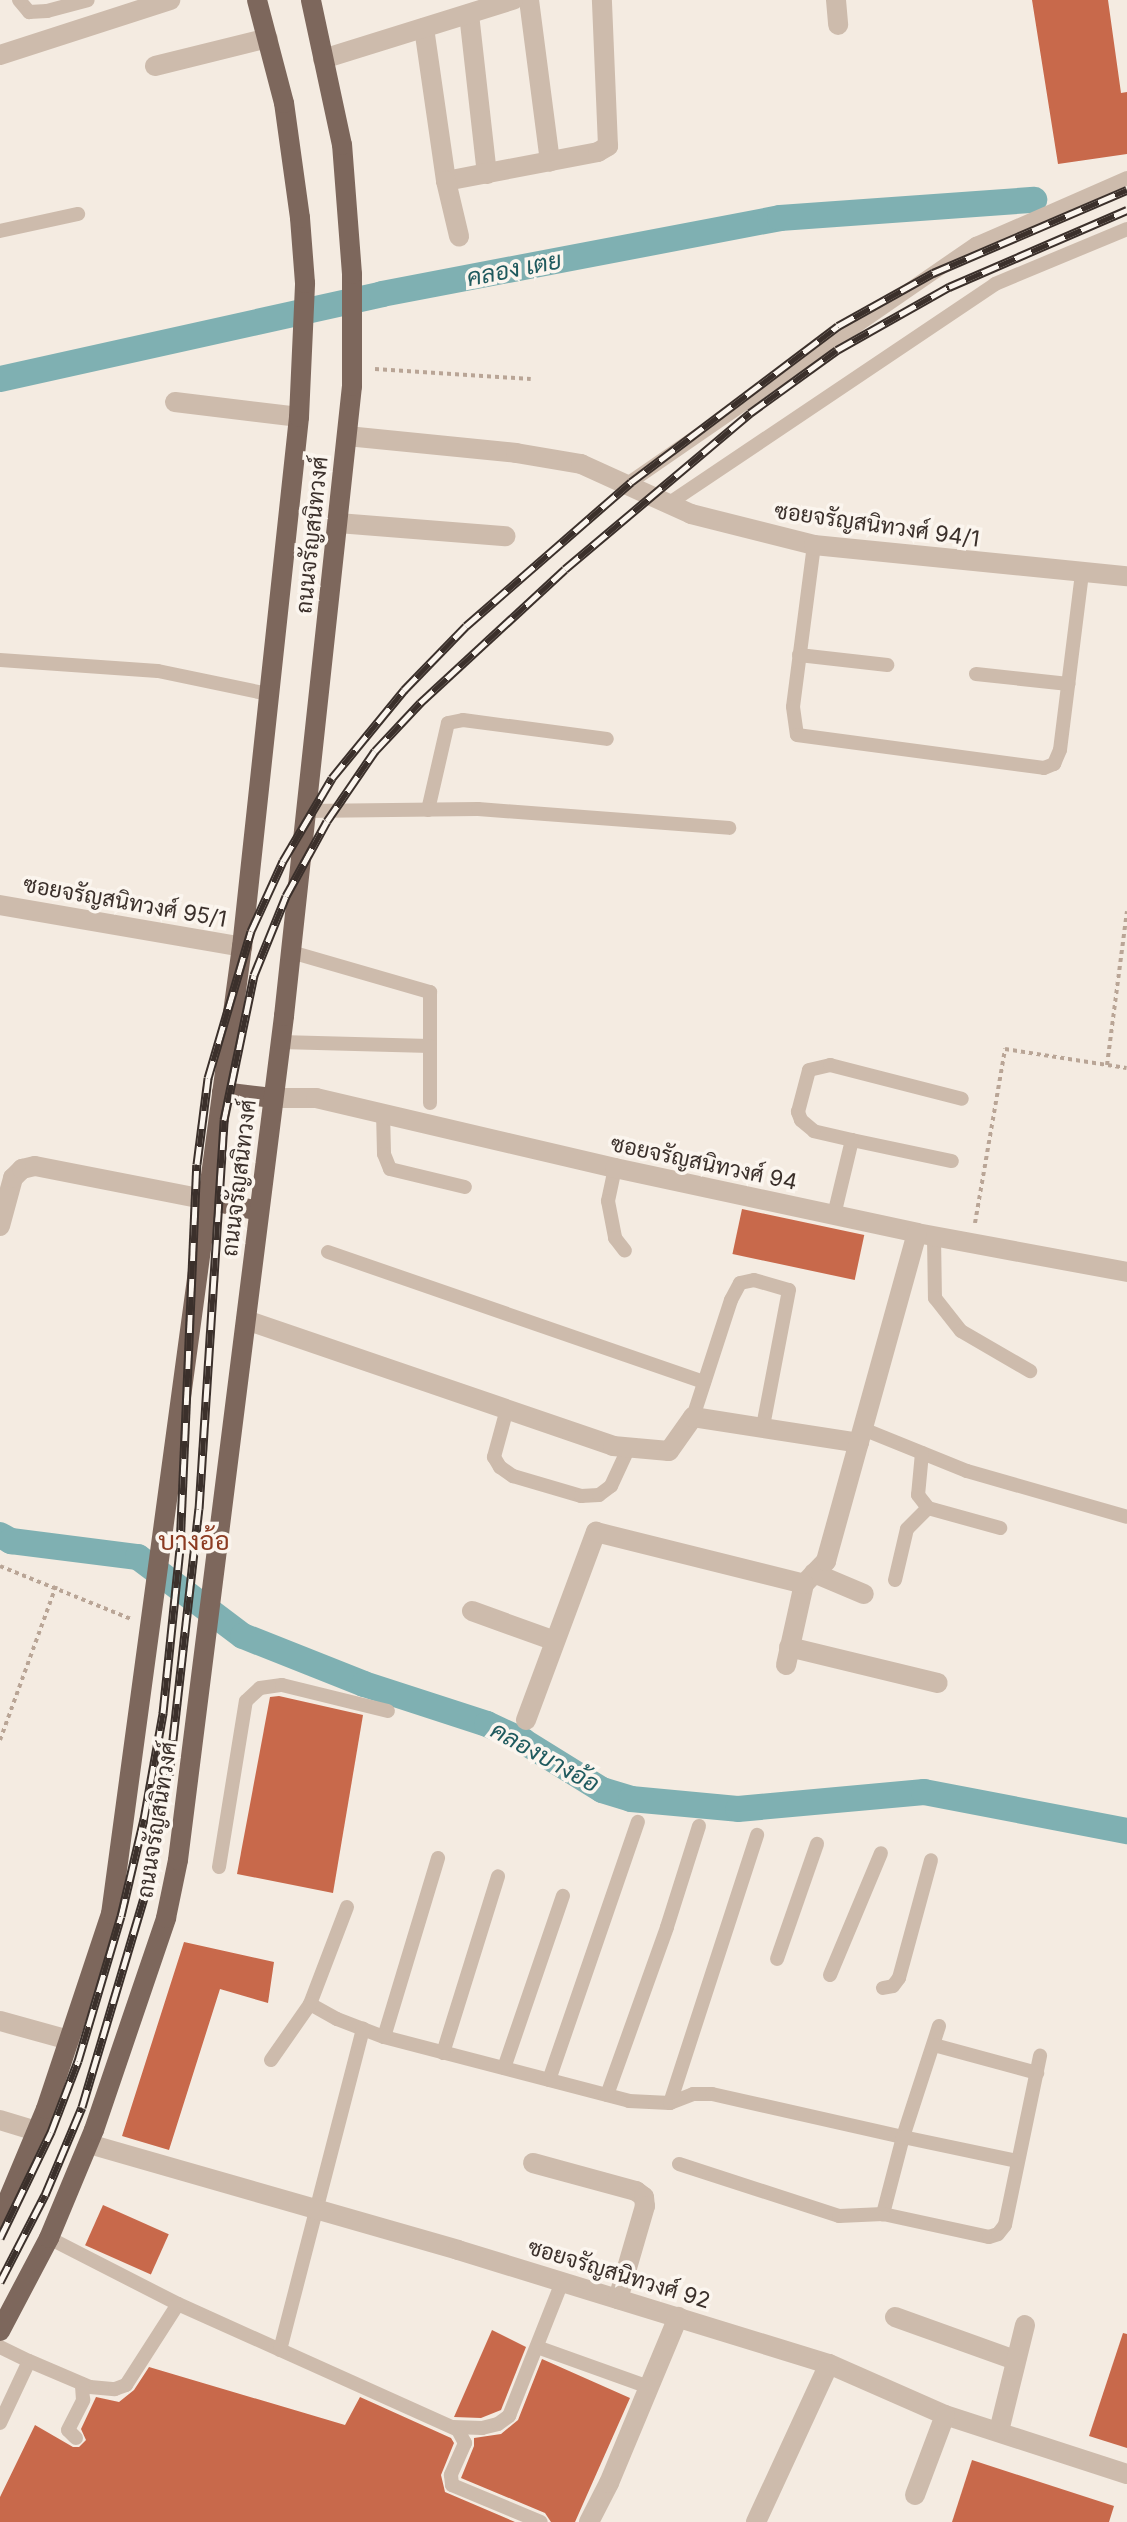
<!DOCTYPE html>
<html>
<head>
<meta charset="utf-8">
<style>
	body { margin:0 }
	#map { position:relative; width:1127px; height:2522px; overflow:hidden; background:#f4ebe1; font-family:Inter,Sarabun,sans-serif }
	div>[style] { position:absolute }
	[style*='--x'] { left:calc(var(--x)*1px); top:calc(var(--y)*1px); width:calc(var(--w)*1px); rotate:calc(var(--a)*1deg) }
	.canal>* { height:26px; margin:-13px; padding:0 13px; transform-origin:13px; border-radius:13px; background:#7fb0b2 }
	.building>* { inset:0; background:#c8694b; transform-origin:0 0 }
	.path>* { height:4px; margin-top:-2px; transform-origin:0; background:repeating-linear-gradient(90deg,#b9a596 0 4px,transparent 0 8px) }
	.service>* { height:14px; margin:-7px; padding:0 7px; transform-origin:7px; border-radius:7px; background:#cdbbac }
	.minor>* { height:20px; margin:-10px; padding:0 10px; transform-origin:10px; border-radius:10px; background:#cdbbac }
	.primary>* { height:20px; margin:-10px; padding:0 10px; transform-origin:10px; border-radius:10px; background:#7d675c }
	.rail>* { height:9px; margin-top:-4.5px; transform-origin:0; background:repeating-linear-gradient(90deg,#fbf5ee 0 18px,#3b302b 0 36px); box-sizing:border-box; border-block:2px solid #3b302b }
	span { translate:-50% -50%; white-space:nowrap; text-align:center; line-height:1.15; -webkit-text-stroke:7px #fbf5ee; paint-order:stroke }
	.street-label { font-size:22px; color:#3b302b }
	.water-label { font-size:24px; color:#1f5a5e; font-style:italic }
	.quarter-label { font-size:26px; color:#8c3b22 }
</style>
</head>
<body>
<div id="map">
	<div class="canal">
		<i style="--x:0;--y:379;--w:391;--a:-12.5"></i>
		<i style="--x:382;--y:294;--w:405;--a:-10.8"></i>
		<i style="--x:780;--y:218;--w:255;--a:-4.1"></i>
		<i style="--x:0;--y:1535;--w:13;--a:29"></i>
		<i style="--x:11;--y:1541;--w:128;--a:7.2"></i>
		<i style="--x:138;--y:1557;--w:131;--a:37"></i>
		<i style="--x:243;--y:1636;--w:130;--a:21.6"></i>
		<i style="--x:364;--y:1684;--w:129;--a:18"></i>
		<i style="--x:487;--y:1724;--w:40;--a:25"></i>
		<i style="--x:523;--y:1741;--w:93;--a:31.8"></i>
		<i style="--x:602;--y:1790;--w:30;--a:17"></i>
		<i style="--x:631;--y:1799;--w:107;--a:5.3"></i>
		<i style="--x:738;--y:1809;--w:187;--a:-5.2"></i>
		<i style="--x:924;--y:1792;--w:207;--a:10.9"></i>
	</div>
	<div class="building">
		<i style="clip-path:polygon(1032px 0,1108px 0,1121px 93px,1127px 92px,1127px 154px,1058px 164px)"></i>
		<i style="left:742px;top:1209px;width:125px;height:46px;rotate:12deg"></i>
		<i style="clip-path:polygon(279px 1696px,363px 1715px,333px 1893px,237px 1874px,270px 1697px)"></i>
		<i style="clip-path:polygon(184px 1942px,274px 1962px,268px 2003px,220px 1989px,169px 2150px,122px 2136px)"></i>
		<i style="left:103px;top:2205px;width:72px;height:44px;rotate:24deg"></i>
		<i style="clip-path:polygon(492px 2330px,526px 2347px,501px 2410px,481px 2418px,454px 2417px)"></i>
		<i style="clip-path:polygon(1123px 2333px,1127px 2334px,1127px 2448px,1089px 2436px)"></i>
		<i style="clip-path:polygon(542px 2359px,630px 2398px,575px 2522px,551px 2522px,545px 2513px,461px 2478px,474px 2446px,474px 2438px,501px 2434px,518px 2420px)"></i>
		<i style="clip-path:polygon(149px 2367px,345px 2425px,360px 2397px,451px 2438px,454px 2443px,441px 2475px,445px 2492px,515px 2522px,0 2522px,0 2497px,35px 2425px,73px 2447px,79px 2447px,86px 2440px,81px 2429px,96px 2397px,119px 2402px,134px 2390px)"></i>
		<i style="clip-path:polygon(972px 2460px,1114px 2506px,1109px 2522px,952px 2522px)"></i>
	</div>
	<div class="path">
		<i style="--x:375;--y:369;--w:156;--a:3.7"></i>
		<i style="--x:1107;--y:1065;--w:155;--a:-82.6"></i>
		<i style="--x:975;--y:1223;--w:177;--a:-80.2"></i>
		<i style="--x:1005;--y:1049;--w:123;--a:8.9"></i>
		<i style="--x:0;--y:1566;--w:141;--a:22"></i>
		<i style="--x:0;--y:1740;--w:164;--a:-70"></i>
	</div>
	<div class="service">
		<i style="--x:19;--y:0;--w:16;--a:50"></i>
		<i style="--x:29;--y:12;--w:18;--a:-3"></i>
		<i style="--x:47;--y:11;--w:42;--a:-15"></i>
		<i style="--x:0;--y:231;--w:80;--a:-12.3"></i>
		<i style="--x:626;--y:485;--w:425;--a:-34.6"></i>
		<i style="--x:976;--y:244;--w:165;--a:-23.6"></i>
		<i style="--x:668;--y:504;--w:394;--a:-33.9"></i>
		<i style="--x:995;--y:284;--w:143;--a:-22.6"></i>
		<i style="--x:814;--y:545;--w:163;--a:97.4"></i>
		<i style="--x:793;--y:707;--w:28;--a:82"></i>
		<i style="--x:797;--y:735;--w:249;--a:7.6"></i>
		<i style="--x:1044;--y:768;--w:11;--a:-22"></i>
		<i style="--x:1054;--y:764;--w:15;--a:-67"></i>
		<i style="--x:1060;--y:750;--w:177;--a:-82.9"></i>
		<i style="--x:799;--y:655;--w:89;--a:6.5"></i>
		<i style="--x:0;--y:660;--w:158;--a:4"></i>
		<i style="--x:158;--y:671;--w:112;--a:11.8"></i>
		<i style="--x:976;--y:674;--w:93;--a:6.2"></i>
		<i style="--x:428;--y:810;--w:89;--a:-77.1"></i>
		<i style="--x:448;--y:723;--w:15;--a:-11"></i>
		<i style="--x:463;--y:720;--w:145;--a:7.5"></i>
		<i style="--x:306;--y:811;--w:172;--a:-0.7"></i>
		<i style="--x:478;--y:809;--w:252;--a:4.3"></i>
		<i style="--x:291;--y:952;--w:145;--a:16.1"></i>
		<i style="--x:430;--y:992;--w:54;--a:90"></i>
		<i style="--x:280;--y:1042;--w:150;--a:1.5"></i>
		<i style="--x:430;--y:1046;--w:57;--a:90"></i>
		<i style="--x:383;--y:1112;--w:42;--a:88.6"></i>
		<i style="--x:384;--y:1154;--w:16;--a:68"></i>
		<i style="--x:390;--y:1169;--w:77;--a:13.5"></i>
		<i style="--x:852;--y:1140;--w:102;--a:11.9"></i>
		<i style="--x:615;--y:1168;--w:34;--a:102"></i>
		<i style="--x:608;--y:1201;--w:38;--a:79"></i>
		<i style="--x:615;--y:1238;--w:16;--a:52"></i>
		<i style="--x:834;--y:1215;--w:77;--a:-76.5"></i>
		<i style="--x:852;--y:1140;--w:39;--a:-167"></i>
		<i style="--x:814;--y:1131;--w:17;--a:-140"></i>
		<i style="--x:801;--y:1120;--w:9;--a:-111"></i>
		<i style="--x:798;--y:1112;--w:43;--a:-75.3"></i>
		<i style="--x:809;--y:1070;--w:22;--a:-13"></i>
		<i style="--x:830;--y:1065;--w:136;--a:14.4"></i>
		<i style="--x:934;--y:1237;--w:61;--a:89.1"></i>
		<i style="--x:935;--y:1298;--w:42;--a:51.8"></i>
		<i style="--x:961;--y:1331;--w:80;--a:30.1"></i>
		<i style="--x:328;--y:1252;--w:398;--a:19.1"></i>
		<i style="--x:507;--y:1409;--w:50;--a:105.2"></i>
		<i style="--x:494;--y:1457;--w:12;--a:59"></i>
		<i style="--x:500;--y:1467;--w:16;--a:35"></i>
		<i style="--x:513;--y:1476;--w:71;--a:16.4"></i>
		<i style="--x:581;--y:1496;--w:18;--a:-3"></i>
		<i style="--x:599;--y:1495;--w:15;--a:-37"></i>
		<i style="--x:611;--y:1486;--w:43;--a:-65.2"></i>
		<i style="--x:693;--y:1417;--w:123;--a:-72"></i>
		<i style="--x:731;--y:1300;--w:19;--a:-62"></i>
		<i style="--x:740;--y:1283;--w:14;--a:-12"></i>
		<i style="--x:754;--y:1280;--w:36;--a:16"></i>
		<i style="--x:789;--y:1290;--w:138;--a:100.8"></i>
		<i style="--x:863;--y:1429;--w:112;--a:22"></i>
		<i style="--x:967;--y:1471;--w:166;--a:16"></i>
		<i style="--x:922;--y:1453;--w:42;--a:95.4"></i>
		<i style="--x:918;--y:1495;--w:16;--a:52"></i>
		<i style="--x:928;--y:1508;--w:75;--a:15.5"></i>
		<i style="--x:895;--y:1580;--w:52;--a:-76.8"></i>
		<i style="--x:907;--y:1529;--w:30;--a:-45"></i>
		<i style="--x:219;--y:1867;--w:168;--a:-80.8"></i>
		<i style="--x:246;--y:1701;--w:19;--a:-43"></i>
		<i style="--x:260;--y:1688;--w:22;--a:-8"></i>
		<i style="--x:282;--y:1685;--w:109;--a:13.8"></i>
		<i style="--x:347;--y:1907;--w:104;--a:110.9"></i>
		<i style="--x:310;--y:2004;--w:31;--a:29"></i>
		<i style="--x:337;--y:2019;--w:50;--a:21"></i>
		<i style="--x:384;--y:2037;--w:253;--a:14.6"></i>
		<i style="--x:629;--y:2101;--w:41;--a:2.8"></i>
		<i style="--x:670;--y:2103;--w:25;--a:-21"></i>
		<i style="--x:693;--y:2094;--w:19;--a:0"></i>
		<i style="--x:712;--y:2094;--w:196;--a:12.7"></i>
		<i style="--x:903;--y:2137;--w:80;--a:104.6"></i>
		<i style="--x:883;--y:2214;--w:108;--a:12.2"></i>
		<i style="--x:989;--y:2237;--w:9;--a:-18"></i>
		<i style="--x:998;--y:2234;--w:11;--a:-52"></i>
		<i style="--x:1005;--y:2225;--w:173;--a:-78.3"></i>
		<i style="--x:777;--y:1959;--w:122;--a:-70.8"></i>
		<i style="--x:830;--y:1975;--w:132;--a:-67.3"></i>
		<i style="--x:883;--y:1988;--w:10;--a:-11"></i>
		<i style="--x:893;--y:1986;--w:10;--a:-53"></i>
		<i style="--x:899;--y:1978;--w:122;--a:-74.8"></i>
		<i style="--x:939;--y:2026;--w:117;--a:108"></i>
		<i style="--x:903;--y:2137;--w:116;--a:11.9"></i>
		<i style="--x:384;--y:2037;--w:187;--a:-73.2"></i>
		<i style="--x:934;--y:2045;--w:107;--a:15.2"></i>
		<i style="--x:443;--y:2053;--w:185;--a:-72.7"></i>
		<i style="--x:271;--y:2060;--w:68;--a:-55.1"></i>
		<i style="--x:504;--y:2068;--w:182;--a:-71.1"></i>
		<i style="--x:549;--y:2080;--w:273;--a:-71"></i>
		<i style="--x:607;--y:2095;--w:178;--a:-70.3"></i>
		<i style="--x:667;--y:1927;--w:106;--a:-72.4"></i>
		<i style="--x:670;--y:2103;--w:282;--a:-72"></i>
		<i style="--x:679;--y:2164;--w:168;--a:18"></i>
		<i style="--x:839;--y:2216;--w:44;--a:-2.6"></i>
		<i style="--x:49;--y:2238;--w:145;--a:27.1"></i>
		<i style="--x:178;--y:2304;--w:307;--a:24.2"></i>
		<i style="--x:458;--y:2430;--w:15;--a:62"></i>
		<i style="--x:465;--y:2443;--w:35;--a:114"></i>
		<i style="--x:451;--y:2475;--w:10;--a:84"></i>
		<i style="--x:452;--y:2485;--w:96;--a:22.6"></i>
		<i style="--x:0;--y:2347;--w:32;--a:26"></i>
		<i style="--x:537;--y:2347;--w:119;--a:19.7"></i>
		<i style="--x:280;--y:2350;--w:332;--a:-75.5"></i>
		<i style="--x:0;--y:2423;--w:68;--a:-64.9"></i>
		<i style="--x:29;--y:2361;--w:66;--a:23.1"></i>
		<i style="--x:90;--y:2387;--w:25;--a:5"></i>
		<i style="--x:115;--y:2389;--w:12;--a:-20"></i>
		<i style="--x:126;--y:2385;--w:96;--a:-57.3"></i>
		<i style="--x:453;--y:2427;--w:29;--a:2"></i>
		<i style="--x:482;--y:2428;--w:16;--a:-14"></i>
		<i style="--x:498;--y:2424;--w:14;--a:-36"></i>
		<i style="--x:509;--y:2416;--w:144;--a:-68.4"></i>
		<i style="--x:76;--y:2438;--w:11;--a:-135"></i>
		<i style="--x:68;--y:2430;--w:34;--a:-63"></i>
		<i style="--x:83;--y:2400;--w:16;--a:-94"></i>
	</div>
	<div class="minor">
		<i style="--x:529;--y:0;--w:163;--a:82.6"></i>
		<i style="--x:836;--y:0;--w:25;--a:85"></i>
		<i style="--x:469;--y:14;--w:161;--a:83.6"></i>
		<i style="--x:424;--y:28;--w:155;--a:81.8"></i>
		<i style="--x:446;--y:181;--w:155;--a:-10.8"></i>
		<i style="--x:598;--y:152;--w:12;--a:-31"></i>
		<i style="--x:608;--y:146;--w:146;--a:-92.4"></i>
		<i style="--x:0;--y:55;--w:179;--a:-17.9"></i>
		<i style="--x:323;--y:59;--w:199;--a:-17.3"></i>
		<i style="--x:155;--y:66;--w:116;--a:-13.9"></i>
		<i style="--x:446;--y:181;--w:57;--a:76.7"></i>
		<i style="--x:175;--y:402;--w:125;--a:6.9"></i>
		<i style="--x:347;--y:436;--w:170;--a:5.7"></i>
		<i style="--x:516;--y:453;--w:66;--a:9.6"></i>
		<i style="--x:581;--y:464;--w:121;--a:24.4"></i>
		<i style="--x:691;--y:514;--w:127;--a:14.1"></i>
		<i style="--x:814;--y:545;--w:315;--a:5.7"></i>
		<i style="--x:338;--y:523;--w:168;--a:4.5"></i>
		<i style="--x:0;--y:905;--w:246;--a:9.8"></i>
		<i style="--x:273;--y:1098;--w:43;--a:0"></i>
		<i style="--x:316;--y:1098;--w:307;--a:13.2"></i>
		<i style="--x:615;--y:1168;--w:309;--a:12.1"></i>
		<i style="--x:917;--y:1233;--w:214;--a:10.5"></i>
		<i style="--x:0;--y:1226;--w:50;--a:-74.8"></i>
		<i style="--x:13;--y:1178;--w:13;--a:-45"></i>
		<i style="--x:22;--y:1169;--w:13;--a:-13"></i>
		<i style="--x:35;--y:1166;--w:176;--a:11.1"></i>
		<i style="--x:246;--y:1320;--w:388;--a:18.9"></i>
		<i style="--x:613;--y:1446;--w:56;--a:5.1"></i>
		<i style="--x:669;--y:1451;--w:42;--a:-54.8"></i>
		<i style="--x:693;--y:1417;--w:168;--a:8.9"></i>
		<i style="--x:814;--y:1573;--w:54;--a:22.8"></i>
		<i style="--x:472;--y:1611;--w:88;--a:19.9"></i>
		<i style="--x:789;--y:1647;--w:153;--a:13.6"></i>
		<i style="--x:786;--y:1665;--w:83;--a:-77.5"></i>
		<i style="--x:804;--y:1584;--w:32;--a:-46"></i>
		<i style="--x:826;--y:1561;--w:340;--a:-74.5"></i>
		<i style="--x:526;--y:1720;--w:201;--a:-69.6"></i>
		<i style="--x:596;--y:1532;--w:214;--a:14"></i>
		<i style="--x:0;--y:2021;--w:72;--a:15.4"></i>
		<i style="--x:0;--y:2120;--w:39;--a:17"></i>
		<i style="--x:89;--y:2144;--w:384;--a:16"></i>
		<i style="--x:458;--y:2250;--w:388;--a:17.1"></i>
		<i style="--x:829;--y:2364;--w:127;--a:23.7"></i>
		<i style="--x:945;--y:2415;--w:191;--a:18"></i>
		<i style="--x:533;--y:2163;--w:107;--a:15.2"></i>
		<i style="--x:636;--y:2191;--w:10;--a:37"></i>
		<i style="--x:644;--y:2197;--w:9;--a:84"></i>
		<i style="--x:645;--y:2206;--w:97;--a:106.2"></i>
		<i style="--x:895;--y:2317;--w:127;--a:19.7"></i>
		<i style="--x:999;--y:2431;--w:109;--a:-76.2"></i>
		<i style="--x:915;--y:2495;--w:85;--a:-69.4"></i>
		<i style="--x:589;--y:2522;--w:44;--a:-62.9"></i>
		<i style="--x:609;--y:2483;--w:180;--a:-67.4"></i>
		<i style="--x:756;--y:2522;--w:174;--a:-65.2"></i>
	</div>
	<div class="primary">
		<i style="--x:222;--y:1092;--w:51;--a:6.7"></i>
		<i style="--x:208;--y:1200;--w:52;--a:12.2"></i>
		<i style="--x:0;--y:2219;--w:119;--a:-67.3"></i>
		<i style="--x:46;--y:2109;--w:206;--a:-71.6"></i>
		<i style="--x:111;--y:1914;--w:976;--a:-82.29"></i>
		<i style="--x:242;--y:947;--w:533;--a:-83.86"></i>
		<i style="--x:299;--y:417;--w:134;--a:-87.4"></i>
		<i style="--x:305;--y:283;--w:65;--a:-94.4"></i>
		<i style="--x:300;--y:218;--w:116;--a:-97.9"></i>
		<i style="--x:284;--y:103;--w:106;--a:-104.7"></i>
		<i style="--x:0;--y:2331;--w:105;--a:-62.2"></i>
		<i style="--x:49;--y:2238;--w:117;--a:-67.4"></i>
		<i style="--x:94;--y:2130;--w:224;--a:-71.2"></i>
		<i style="--x:166;--y:1918;--w:59;--a:-78.3"></i>
		<i style="--x:178;--y:1860;--w:851;--a:-82.84"></i>
		<i style="--x:284;--y:1016;--w:634;--a:-83.84"></i>
		<i style="--x:352;--y:386;--w:112;--a:-90"></i>
		<i style="--x:352;--y:274;--w:129;--a:-94.4"></i>
		<i style="--x:342;--y:145;--w:148;--a:-102.1"></i>
	</div>
	<div class="rail">
		<i style="--x:0;--y:2238;--w:118;--a:-64.3"></i>
		<i style="--x:51;--y:2132;--w:76;--a:-69.2"></i>
		<i style="--x:78;--y:2061;--w:151;--a:-73.5"></i>
		<i style="--x:121;--y:1916;--w:100;--a:-76.7"></i>
		<i style="--x:144;--y:1819;--w:108;--a:-79.8"></i>
		<i style="--x:163;--y:1713;--w:166;--a:-84.1"></i>
		<i style="--x:180;--y:1548;--w:384;--a:-87.5"></i>
		<i style="--x:197;--y:1164;--w:87;--a:-82.7"></i>
		<i style="--x:208;--y:1078;--w:153;--a:-73.7"></i>
		<i style="--x:251;--y:931;--w:77;--a:-65.4"></i>
		<i style="--x:283;--y:861;--w:96;--a:-59.4"></i>
		<i style="--x:332;--y:778;--w:114;--a:-50.7"></i>
		<i style="--x:404;--y:690;--w:89;--a:-45.9"></i>
		<i style="--x:466;--y:626;--w:219;--a:-41.1"></i>
		<i style="--x:631;--y:482;--w:259;--a:-37"></i>
		<i style="--x:838;--y:326;--w:109;--a:-29.2"></i>
		<i style="--x:933;--y:273;--w:211;--a:-23.2"></i>
		<i style="--x:0;--y:2282;--w:98;--a:-62.7"></i>
		<i style="--x:45;--y:2195;--w:95;--a:-67.2"></i>
		<i style="--x:82;--y:2107;--w:222;--a:-73.5"></i>
		<i style="--x:145;--y:1894;--w:121;--a:-78.6"></i>
		<i style="--x:169;--y:1775;--w:268;--a:-83.6"></i>
		<i style="--x:199;--y:1509;--w:390;--a:-86.3"></i>
		<i style="--x:224;--y:1120;--w:148;--a:-78.3"></i>
		<i style="--x:254;--y:975;--w:85;--a:-67.9"></i>
		<i style="--x:286;--y:896;--w:85;--a:-61.3"></i>
		<i style="--x:327;--y:821;--w:85;--a:-55.6"></i>
		<i style="--x:375;--y:751;--w:66;--a:-46.8"></i>
		<i style="--x:420;--y:703;--w:197;--a:-42.7"></i>
		<i style="--x:565;--y:569;--w:242;--a:-40.1"></i>
		<i style="--x:750;--y:413;--w:107;--a:-35.9"></i>
		<i style="--x:837;--y:350;--w:129;--a:-29.4"></i>
		<i style="--x:949;--y:287;--w:194;--a:-23.4"></i>
	</div>
	<div class="street-label">
		<span style="left:877px;top:525px;rotate:8deg">ซอยจรัญสนิทวงศ์ 94/1</span>
		<span style="left:312px;top:535px;rotate:-84deg">ถนนจรัญสนิทวงศ์</span>
		<span style="left:125px;top:902px;rotate:10deg">ซอยจรัญสนิทวงศ์ 95/1</span>
		<span style="left:704px;top:1163px;rotate:12deg">ซอยจรัญสนิทวงศ์ 94</span>
		<span style="left:239px;top:1178px;rotate:-83deg">ถนนจรัญสนิทวงศ์</span>
		<span style="left:157px;top:1820px;rotate:-81deg">ถนนจรัญสนิทวงศ์</span>
		<span style="left:619px;top:2274px;rotate:17deg">ซอยจรัญสนิทวงศ์ 92</span>
	</div>
	<div class="water-label">
		<span style="left:514px;top:269px;rotate:-11deg">คลอง เตย</span>
		<span style="left:545px;top:1757px;rotate:29deg">คลองบางอ้อ</span>
	</div>
	<div class="quarter-label">
		<span style="left:194px;top:1541px">บางอ้อ</span>
	</div>
</div>
</body>
</html>
